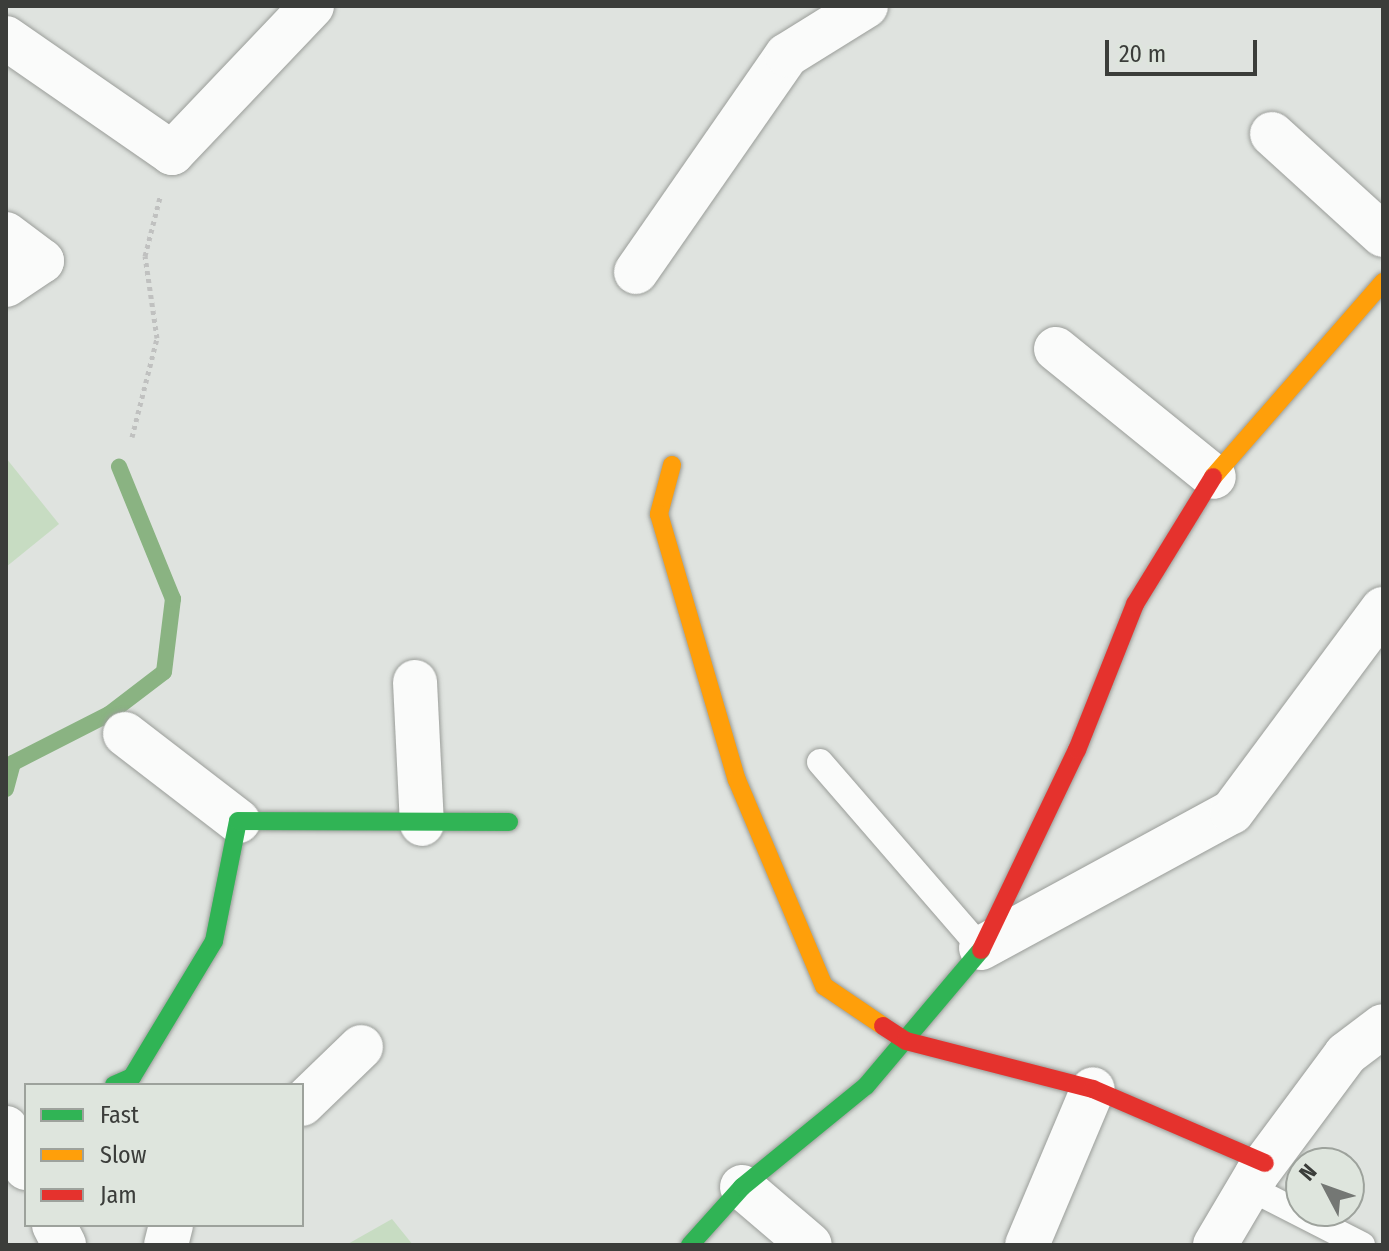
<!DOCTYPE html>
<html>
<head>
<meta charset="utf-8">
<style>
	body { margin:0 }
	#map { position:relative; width:1389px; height:1251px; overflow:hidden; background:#dfe3df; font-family:"Fira Sans Condensed",sans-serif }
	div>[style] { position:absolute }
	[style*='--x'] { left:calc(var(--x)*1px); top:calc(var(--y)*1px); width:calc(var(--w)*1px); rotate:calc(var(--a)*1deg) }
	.green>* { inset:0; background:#c7dcc2 }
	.stream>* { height:16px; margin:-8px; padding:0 8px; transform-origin:8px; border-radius:8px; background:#8ab382 }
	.path>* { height:5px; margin-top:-2.5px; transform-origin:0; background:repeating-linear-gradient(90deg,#c0c1c0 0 4px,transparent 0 8px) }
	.roads { filter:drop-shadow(0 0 2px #9a9d99) drop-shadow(0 0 2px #9a9d99) }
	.lane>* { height:26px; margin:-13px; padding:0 13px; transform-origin:13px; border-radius:13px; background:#fafbfa }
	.street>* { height:44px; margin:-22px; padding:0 22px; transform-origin:22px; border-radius:22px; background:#fafbfa }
	.fast>* { height:18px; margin:-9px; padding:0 9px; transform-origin:9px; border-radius:9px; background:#30b455 }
	.slow>* { height:18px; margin:-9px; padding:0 9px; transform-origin:9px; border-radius:9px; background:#ff9f0a }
	.jam>* { height:18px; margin:-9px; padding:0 9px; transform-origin:9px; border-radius:9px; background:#e5322d }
	span { translate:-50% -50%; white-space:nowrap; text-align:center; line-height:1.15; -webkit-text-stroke:6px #dee5dd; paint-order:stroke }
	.frame { position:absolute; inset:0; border:8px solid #3b3d3a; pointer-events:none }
	.legend { position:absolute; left:24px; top:1083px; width:280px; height:144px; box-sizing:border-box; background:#dee5dd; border:2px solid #9da29c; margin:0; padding:10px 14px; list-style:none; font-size:24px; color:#3b3d3a }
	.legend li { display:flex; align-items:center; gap:16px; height:40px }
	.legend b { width:40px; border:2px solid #9da29c }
	.north { position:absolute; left:1285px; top:1147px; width:80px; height:80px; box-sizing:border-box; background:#dee5dd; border:2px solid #9da29c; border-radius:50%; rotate:311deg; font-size:22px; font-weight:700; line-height:32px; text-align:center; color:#3b3d3a }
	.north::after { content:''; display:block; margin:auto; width:28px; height:36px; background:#747774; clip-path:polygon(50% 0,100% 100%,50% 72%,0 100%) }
	.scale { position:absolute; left:1105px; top:40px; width:152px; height:36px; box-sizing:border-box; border:4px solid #3b3d3a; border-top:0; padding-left:10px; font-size:24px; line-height:28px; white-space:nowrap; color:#3b3d3a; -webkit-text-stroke:6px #dee5dd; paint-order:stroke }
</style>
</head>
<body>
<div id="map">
	<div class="green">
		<i style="clip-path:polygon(6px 458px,59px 524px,6px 567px)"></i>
		<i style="clip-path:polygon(392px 1219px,413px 1245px,346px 1245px)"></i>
	</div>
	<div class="stream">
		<i style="--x:6;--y:789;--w:27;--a:-75"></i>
		<i style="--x:13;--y:763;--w:108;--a:-27"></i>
		<i style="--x:109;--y:714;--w:69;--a:-37.4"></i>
		<i style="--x:164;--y:672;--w:74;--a:-83"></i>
		<i style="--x:173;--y:599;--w:143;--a:-112.2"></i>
	</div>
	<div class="path">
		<i style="--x:132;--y:437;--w:102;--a:-75.8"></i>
		<i style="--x:157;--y:338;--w:83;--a:-98.3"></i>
		<i style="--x:145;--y:256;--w:61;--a:-75.7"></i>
	</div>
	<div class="roads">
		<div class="lane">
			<i style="--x:820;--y:762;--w:246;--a:49.1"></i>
			<i style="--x:1248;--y:1187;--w:128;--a:27"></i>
		</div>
		<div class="street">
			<i style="--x:6;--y:38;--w:202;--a:34.7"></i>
			<i style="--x:172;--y:153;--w:203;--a:-46.4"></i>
			<i style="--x:1272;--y:134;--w:150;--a:42.3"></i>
			<i style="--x:6;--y:234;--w:45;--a:36.9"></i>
			<i style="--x:42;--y:261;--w:43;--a:146.3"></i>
			<i style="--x:636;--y:272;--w:264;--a:-55.2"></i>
			<i style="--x:787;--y:55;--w:93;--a:-31.8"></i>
			<i style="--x:1056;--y:349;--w:203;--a:39"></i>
			<i style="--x:415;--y:682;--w:142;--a:87.2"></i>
			<i style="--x:125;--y:734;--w:143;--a:37.6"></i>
			<i style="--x:981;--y:948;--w:285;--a:-28.5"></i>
			<i style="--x:1232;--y:812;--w:253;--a:-53.4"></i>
			<i style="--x:302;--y:1104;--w:82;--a:-44"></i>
			<i style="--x:6;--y:1128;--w:45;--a:63.4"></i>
			<i style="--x:742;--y:1187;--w:89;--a:40.5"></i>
			<i style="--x:54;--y:1225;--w:22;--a:63"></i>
			<i style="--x:166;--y:1245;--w:21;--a:-76"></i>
			<i style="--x:1027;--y:1245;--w:169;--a:-67.1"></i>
			<i style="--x:1215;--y:1245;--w:82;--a:-59.4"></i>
			<i style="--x:1257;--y:1174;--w:149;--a:-53.4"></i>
			<i style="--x:1346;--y:1054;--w:46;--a:-37.1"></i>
		</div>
		<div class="fast">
			<i style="--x:114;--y:1085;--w:20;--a:-24"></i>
			<i style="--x:132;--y:1077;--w:159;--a:-58.9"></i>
			<i style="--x:214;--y:941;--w:122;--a:-78.7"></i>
			<i style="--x:238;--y:821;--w:271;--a:0.2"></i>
			<i style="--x:690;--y:1245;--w:78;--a:-48.1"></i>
			<i style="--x:742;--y:1187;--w:160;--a:-39.2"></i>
			<i style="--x:866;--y:1086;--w:178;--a:-49.8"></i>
		</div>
		<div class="slow">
			<i style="--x:672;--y:465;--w:51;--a:104.9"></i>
			<i style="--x:659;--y:514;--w:277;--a:73.7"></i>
			<i style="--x:737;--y:780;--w:224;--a:67.1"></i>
			<i style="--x:824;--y:986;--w:71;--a:34.1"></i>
			<i style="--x:1213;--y:477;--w:259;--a:-48.9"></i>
		</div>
		<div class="jam">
			<i style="--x:981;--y:950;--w:222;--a:-64.4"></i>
			<i style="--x:1077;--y:750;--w:157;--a:-68.3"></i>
			<i style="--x:1135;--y:604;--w:149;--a:-58.4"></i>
			<i style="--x:883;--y:1026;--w:27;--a:33"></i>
			<i style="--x:906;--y:1041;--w:193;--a:14.4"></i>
			<i style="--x:1093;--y:1089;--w:187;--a:23.3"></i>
		</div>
	</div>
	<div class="frame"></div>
	<ul class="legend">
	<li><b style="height:10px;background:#30b455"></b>Fast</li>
	<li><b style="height:10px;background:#ff9f0a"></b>Slow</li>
	<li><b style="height:10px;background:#e5322d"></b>Jam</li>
	</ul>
	<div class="north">N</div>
	<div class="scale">20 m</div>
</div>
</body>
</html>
